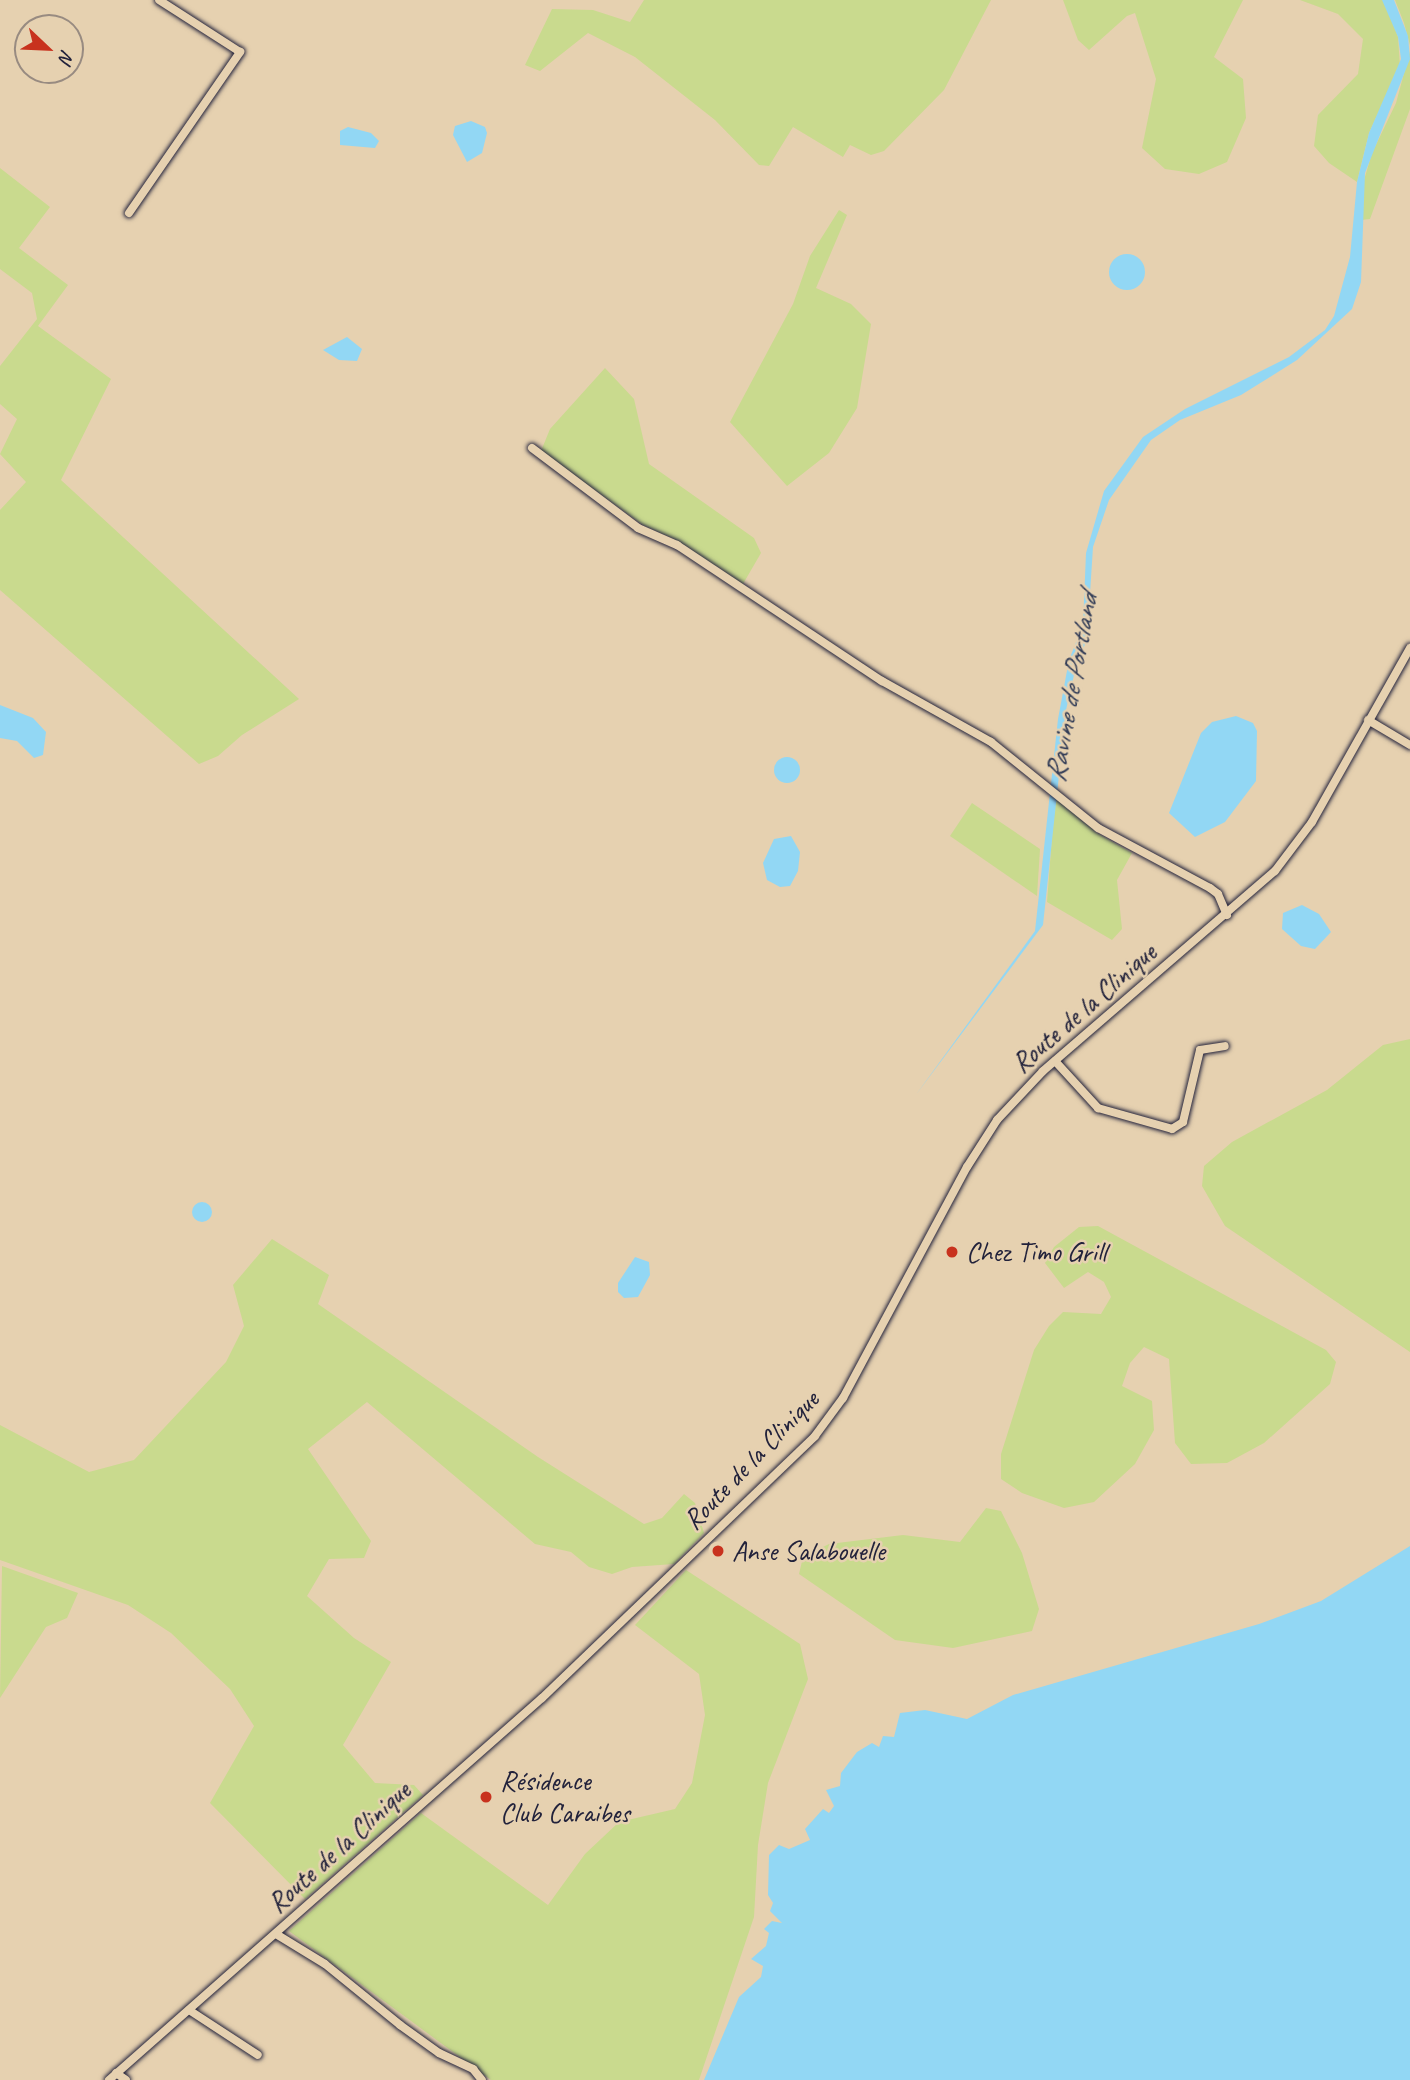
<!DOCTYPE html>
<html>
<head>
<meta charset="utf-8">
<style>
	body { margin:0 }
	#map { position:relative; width:1410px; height:2080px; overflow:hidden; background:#e6d1b0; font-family:Caveat,sans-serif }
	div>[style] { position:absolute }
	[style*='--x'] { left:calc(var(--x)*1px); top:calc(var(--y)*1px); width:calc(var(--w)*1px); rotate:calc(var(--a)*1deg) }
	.green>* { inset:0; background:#c9da8e }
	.water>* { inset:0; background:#92d7f4 }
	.round { border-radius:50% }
	.roads { filter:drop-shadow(0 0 2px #22223b) drop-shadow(0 0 2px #22223b) }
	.street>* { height:8px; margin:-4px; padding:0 4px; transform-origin:4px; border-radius:4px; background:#e6d1b0 }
	.dots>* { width:19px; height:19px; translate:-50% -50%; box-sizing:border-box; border:4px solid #e6d1b0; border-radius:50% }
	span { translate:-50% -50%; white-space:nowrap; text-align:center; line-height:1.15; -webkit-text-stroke:5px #e6d1b0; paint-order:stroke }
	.street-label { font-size:28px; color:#22223b }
	.poi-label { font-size:28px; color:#22223b }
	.left { translate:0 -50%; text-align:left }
	.water-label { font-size:30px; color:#333d57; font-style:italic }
	.north { position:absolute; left:14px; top:14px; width:70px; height:70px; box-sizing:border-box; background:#e6d1b0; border:2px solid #988b81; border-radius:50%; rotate:113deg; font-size:19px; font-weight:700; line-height:28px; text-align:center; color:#22223b }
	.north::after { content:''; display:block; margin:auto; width:24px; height:32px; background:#c8321e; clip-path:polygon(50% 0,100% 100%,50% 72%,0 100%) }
</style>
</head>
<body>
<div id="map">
	<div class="green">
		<i style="clip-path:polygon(644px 0,991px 0,944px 90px,884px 151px,871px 155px,850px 145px,843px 157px,793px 127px,769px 166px,759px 165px,715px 120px,635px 57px,588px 33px,540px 71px,525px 65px,552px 9px,593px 10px,630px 22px)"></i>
		<i style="clip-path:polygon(1063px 0,1243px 0,1214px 57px,1243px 79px,1246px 118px,1227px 162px,1199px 174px,1165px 169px,1142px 148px,1156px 79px,1135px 13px,1127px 16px,1089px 50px,1078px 40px)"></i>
		<i style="clip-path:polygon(1300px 0,1384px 0,1398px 37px,1400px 66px,1369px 133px,1357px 182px,1329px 163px,1314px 146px,1318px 115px,1358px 74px,1363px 39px,1338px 14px)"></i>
		<i style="clip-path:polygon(1395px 0,1410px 0,1410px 45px,1404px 23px)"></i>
		<i style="clip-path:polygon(1410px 51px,1410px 109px,1370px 219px,1361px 220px,1362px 187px,1372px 153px,1396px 103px)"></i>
		<i style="clip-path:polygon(0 168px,50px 207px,19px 248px,68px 285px,38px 326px,111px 379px,61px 480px,299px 699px,242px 735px,218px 756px,199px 764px,0 590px,0 510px,26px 482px,0 454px,17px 419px,0 404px,0 366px,37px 319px,32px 293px,0 269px)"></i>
		<i style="clip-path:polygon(839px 210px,847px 215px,816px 288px,851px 304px,871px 324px,857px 408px,829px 453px,787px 486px,730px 422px,793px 304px,810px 256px)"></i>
		<i style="clip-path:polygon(605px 368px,634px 399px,649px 464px,754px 538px,761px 553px,743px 584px,674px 539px,643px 525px,541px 451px,550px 429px)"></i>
		<i style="clip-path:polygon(1055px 797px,1097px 833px,1132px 853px,1117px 880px,1122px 929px,1112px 940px,1047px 902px)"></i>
		<i style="clip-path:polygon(972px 803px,1040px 849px,1037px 896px,950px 836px)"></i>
		<i style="clip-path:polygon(1410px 1039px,1410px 1352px,1225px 1226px,1202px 1186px,1204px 1166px,1232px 1142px,1327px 1090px,1383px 1045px)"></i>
		<i style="clip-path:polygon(1098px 1226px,1326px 1350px,1336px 1362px,1330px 1384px,1264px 1443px,1227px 1463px,1191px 1464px,1175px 1443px,1169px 1359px,1144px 1347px,1130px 1363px,1122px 1386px,1152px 1401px,1154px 1430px,1135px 1464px,1094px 1502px,1064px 1508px,1022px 1493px,1001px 1479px,1001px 1454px,1034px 1350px,1049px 1326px,1063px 1312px,1101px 1314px,1111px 1297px,1104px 1282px,1088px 1272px,1064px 1288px,1045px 1263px,1054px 1247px,1079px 1227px)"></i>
		<i style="clip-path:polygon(272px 1239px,329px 1275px,318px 1304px,538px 1457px,644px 1524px,662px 1518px,684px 1494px,695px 1503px,704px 1533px,674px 1564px,632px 1567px,612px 1574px,589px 1567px,571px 1552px,535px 1544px,367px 1402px,308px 1449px,371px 1541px,364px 1558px,329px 1559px,307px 1596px,354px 1638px,391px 1662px,343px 1745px,375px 1783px,414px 1785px,423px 1795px,305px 1899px,210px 1803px,254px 1726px,230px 1689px,171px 1633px,128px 1605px,0 1560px,0 1425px,89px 1472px,134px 1460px,226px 1362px,244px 1326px,233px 1285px)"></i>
		<i style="clip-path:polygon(986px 1508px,1001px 1511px,1022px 1553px,1039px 1609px,1032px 1631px,953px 1648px,895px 1640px,799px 1574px,803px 1557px,829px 1544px,903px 1535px,960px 1542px)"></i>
		<i style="clip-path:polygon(2px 1566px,78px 1593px,67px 1618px,46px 1627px,0 1698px)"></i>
		<i style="clip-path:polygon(686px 1570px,800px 1644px,808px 1679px,768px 1783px,758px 1845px,754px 1917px,699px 2080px,491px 2080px,289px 1931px,421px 1813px,548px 1905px,585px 1854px,619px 1822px,675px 1809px,692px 1783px,705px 1715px,699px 1674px,635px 1625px)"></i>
	</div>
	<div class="water">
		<i style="clip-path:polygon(1382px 0,1394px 0,1408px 36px,1410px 59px,1365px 173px,1361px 282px,1352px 309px,1297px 360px,1241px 395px,1180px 420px,1151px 440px,1109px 500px,1093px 547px,1087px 640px,1077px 662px,1066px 710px,1043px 925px,915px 1096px,1035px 931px,1058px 719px,1069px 660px,1083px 625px,1086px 553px,1104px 491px,1143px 437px,1185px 409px,1289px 357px,1325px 330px,1334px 316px,1350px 257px,1357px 182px,1369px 133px,1401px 59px,1398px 37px)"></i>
		<i style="clip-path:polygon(471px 121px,485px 127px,487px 133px,482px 153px,467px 162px,453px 135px,455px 126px)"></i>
		<i style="clip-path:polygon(348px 127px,371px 133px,379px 141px,375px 148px,340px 145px,340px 131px)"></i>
		<i class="round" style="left:1109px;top:254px;width:36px;height:36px"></i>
		<i style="clip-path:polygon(347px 337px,362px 349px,357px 361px,339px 360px,323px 350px)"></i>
		<i style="clip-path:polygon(0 705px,33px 718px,46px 732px,43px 755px,34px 758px,17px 741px,0 738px)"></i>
		<i style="clip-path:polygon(1236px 716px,1253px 723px,1257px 731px,1256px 781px,1225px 822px,1195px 837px,1169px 813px,1201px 733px,1212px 722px)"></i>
		<i class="round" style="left:774px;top:757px;width:26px;height:26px"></i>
		<i style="clip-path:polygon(791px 836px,800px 852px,798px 871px,790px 886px,780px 887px,767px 880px,763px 863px,774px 839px)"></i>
		<i style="clip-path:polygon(1302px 905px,1319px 914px,1331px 932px,1315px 949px,1301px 946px,1282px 929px,1283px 913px)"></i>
		<i class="round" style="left:192px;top:1202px;width:20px;height:20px"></i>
		<i style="clip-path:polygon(635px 1257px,649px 1262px,650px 1275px,638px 1297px,624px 1298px,618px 1292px,618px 1283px)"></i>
		<i style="clip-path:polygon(1410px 1546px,1410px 2080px,704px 2080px,739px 1997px,761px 1977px,763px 1966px,751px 1959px,766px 1946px,769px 1933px,764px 1929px,772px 1921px,782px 1923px,770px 1911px,773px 1903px,768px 1895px,769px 1855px,779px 1845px,789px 1849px,810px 1840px,805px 1829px,823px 1809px,829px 1813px,834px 1806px,826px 1790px,840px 1786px,841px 1773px,857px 1752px,872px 1743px,879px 1747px,883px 1736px,894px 1737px,900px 1713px,925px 1710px,967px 1719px,1013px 1695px,1259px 1624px,1321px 1601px)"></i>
	</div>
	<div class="roads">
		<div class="street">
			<i style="--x:129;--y:213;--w:196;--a:-55.4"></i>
			<i style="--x:240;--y:52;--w:96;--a:-147.3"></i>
			<i style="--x:532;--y:448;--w:133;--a:37"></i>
			<i style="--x:638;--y:528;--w:43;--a:23.6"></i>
			<i style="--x:677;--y:545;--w:246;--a:33.6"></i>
			<i style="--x:882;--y:681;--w:125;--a:29.2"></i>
			<i style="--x:991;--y:742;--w:137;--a:38.8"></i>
			<i style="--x:1098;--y:828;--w:127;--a:28.2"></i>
			<i style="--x:1210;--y:888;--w:10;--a:37"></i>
			<i style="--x:1218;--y:894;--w:23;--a:67"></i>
			<i style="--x:1368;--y:720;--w:49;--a:30.8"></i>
			<i style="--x:1055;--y:1061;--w:64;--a:47.5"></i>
			<i style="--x:1098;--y:1108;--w:77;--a:15.8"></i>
			<i style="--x:1172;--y:1129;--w:13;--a:-32"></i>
			<i style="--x:1183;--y:1122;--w:74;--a:-76.7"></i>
			<i style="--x:1200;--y:1050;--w:25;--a:-9"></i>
			<i style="--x:276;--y:1934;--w:57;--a:31.5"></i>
			<i style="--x:325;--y:1964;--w:97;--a:39.1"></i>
			<i style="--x:400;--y:2025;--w:48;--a:35.7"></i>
			<i style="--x:439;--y:2053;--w:38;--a:25"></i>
			<i style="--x:473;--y:2069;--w:14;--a:51"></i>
			<i style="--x:189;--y:2010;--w:82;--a:33.1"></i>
			<i style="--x:116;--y:2073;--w:12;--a:35"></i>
			<i style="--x:109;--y:2080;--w:577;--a:-41.42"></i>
			<i style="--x:542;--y:1698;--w:378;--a:-43.8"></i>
			<i style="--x:815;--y:1436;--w:47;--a:-53.6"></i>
			<i style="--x:843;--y:1398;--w:262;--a:-61.8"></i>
			<i style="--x:967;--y:1167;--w:56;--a:-57.4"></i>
			<i style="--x:997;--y:1120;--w:67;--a:-46.8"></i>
			<i style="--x:1043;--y:1071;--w:306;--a:-40.8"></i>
			<i style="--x:1275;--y:871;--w:61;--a:-52.9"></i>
			<i style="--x:1312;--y:822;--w:200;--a:-60.6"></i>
		</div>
	</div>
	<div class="dots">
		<i style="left:952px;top:1252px;background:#c8321e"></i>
		<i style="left:718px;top:1551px;background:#c8321e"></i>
		<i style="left:486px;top:1797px;background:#c8321e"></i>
	</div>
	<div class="street-label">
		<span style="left:1084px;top:1008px;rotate:-41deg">Route de la Clinique</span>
		<span style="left:751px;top:1460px;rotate:-46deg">Route de la Clinique</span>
		<span style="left:339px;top:1847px;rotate:-42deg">Route de la Clinique</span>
	</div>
	<div class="poi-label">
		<span class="left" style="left:966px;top:1252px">Chez Timo Grill</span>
		<span class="left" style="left:732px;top:1551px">Anse Salabouelle</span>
		<span class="left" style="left:500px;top:1797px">Résidence<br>Club Caraibes</span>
	</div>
	<div class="water-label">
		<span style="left:1071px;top:688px;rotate:-80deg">Ravine de Portland</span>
	</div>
	<div class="north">N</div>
</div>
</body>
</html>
